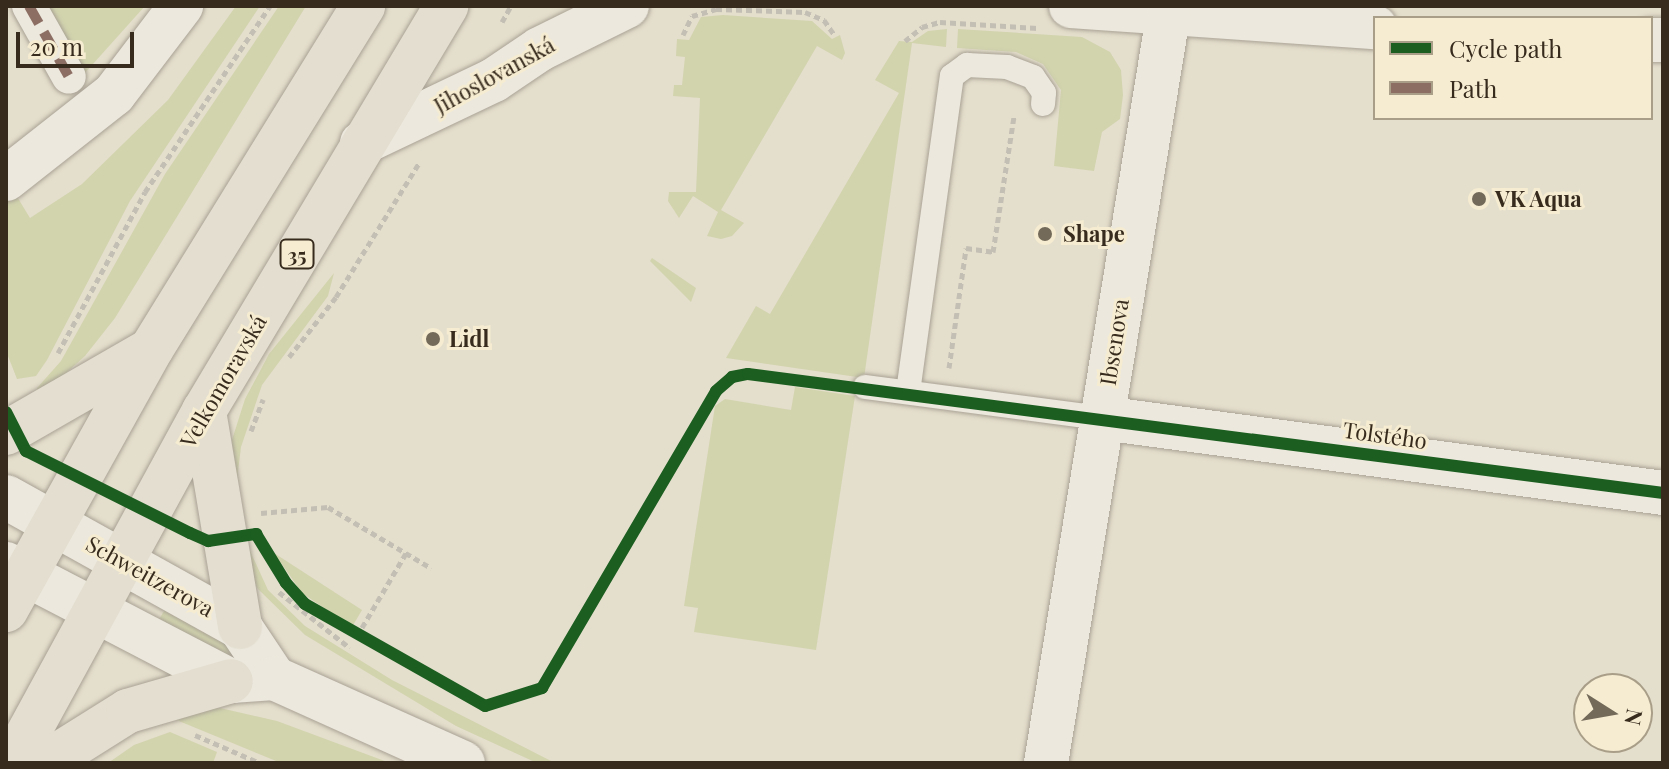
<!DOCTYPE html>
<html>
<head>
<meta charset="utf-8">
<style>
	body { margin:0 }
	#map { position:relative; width:1669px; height:769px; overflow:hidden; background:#e4decc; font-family:"Playfair Display",serif }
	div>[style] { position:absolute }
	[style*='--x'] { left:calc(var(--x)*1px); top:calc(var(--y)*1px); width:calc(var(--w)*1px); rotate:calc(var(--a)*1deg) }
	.green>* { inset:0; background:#d2d4ae }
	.path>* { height:5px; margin-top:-2.5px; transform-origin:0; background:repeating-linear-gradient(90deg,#c4bfb4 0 6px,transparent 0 10px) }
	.roads { filter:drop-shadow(0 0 2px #a9a295) drop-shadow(0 0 2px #a9a295) }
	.service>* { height:24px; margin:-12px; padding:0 12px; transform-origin:12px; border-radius:12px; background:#ece8dd }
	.pedestrian>* { height:34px; margin:-17px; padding:0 17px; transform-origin:17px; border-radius:17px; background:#ece8dd }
	.minor>* { height:44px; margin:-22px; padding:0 22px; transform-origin:22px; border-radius:22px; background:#ece8dd }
	.tertiary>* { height:44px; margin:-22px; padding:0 22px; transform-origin:22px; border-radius:22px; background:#ece8dd }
	.primary>* { height:44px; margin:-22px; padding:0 22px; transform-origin:22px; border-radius:22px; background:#e3decf }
	.quiet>* { height:10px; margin-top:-5px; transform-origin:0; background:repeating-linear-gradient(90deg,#8d6e63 0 20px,transparent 0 30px) }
	.cycleway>* { height:12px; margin:-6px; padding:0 6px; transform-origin:6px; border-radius:6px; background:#1b5e20 }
	.dots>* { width:22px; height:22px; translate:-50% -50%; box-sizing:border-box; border:4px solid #f5ecd1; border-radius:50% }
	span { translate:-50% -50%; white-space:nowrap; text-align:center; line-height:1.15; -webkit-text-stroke:6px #f5ecd1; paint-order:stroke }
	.shield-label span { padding:2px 6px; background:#f5ecd1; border:2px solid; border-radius:6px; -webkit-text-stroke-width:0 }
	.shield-label { font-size:20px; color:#372b1d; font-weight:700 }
	.street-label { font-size:22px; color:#372b1d }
	.poi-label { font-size:22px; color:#372b1d; font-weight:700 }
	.left { translate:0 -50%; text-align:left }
	.frame { position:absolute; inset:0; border:8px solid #372b1d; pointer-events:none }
	.legend { position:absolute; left:1373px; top:16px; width:280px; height:104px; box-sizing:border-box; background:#f5ecd1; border:2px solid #a99f89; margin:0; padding:10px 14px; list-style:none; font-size:24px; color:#372b1d }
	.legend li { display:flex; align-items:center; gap:16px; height:40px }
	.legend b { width:40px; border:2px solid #a99f89 }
	.north { position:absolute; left:1573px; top:673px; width:80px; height:80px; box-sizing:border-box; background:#f5ecd1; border:2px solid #a99f89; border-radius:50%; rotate:101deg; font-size:22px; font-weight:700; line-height:32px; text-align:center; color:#372b1d }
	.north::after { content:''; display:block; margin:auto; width:28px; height:36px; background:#746a5a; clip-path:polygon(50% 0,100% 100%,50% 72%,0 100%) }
	.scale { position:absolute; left:16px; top:32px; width:118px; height:36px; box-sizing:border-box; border:4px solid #372b1d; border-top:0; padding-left:10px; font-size:24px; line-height:28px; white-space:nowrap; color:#372b1d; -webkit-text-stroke:6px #f5ecd1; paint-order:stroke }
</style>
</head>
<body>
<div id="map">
	<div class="green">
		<i style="clip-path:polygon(45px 6px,145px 6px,84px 74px)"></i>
		<i style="clip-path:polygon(236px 6px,260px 6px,130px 201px,47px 360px,36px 376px,17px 379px,6px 351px,6px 200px,16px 195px,30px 218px,82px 184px,168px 100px)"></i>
		<i style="clip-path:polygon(279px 6px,306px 6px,115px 318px,85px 356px,38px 398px,37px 388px,61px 361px,165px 174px)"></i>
		<i style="clip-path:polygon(723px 15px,812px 21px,832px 39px,840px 35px,845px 53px,842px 60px,817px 46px,721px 210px,744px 223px,732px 236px,721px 239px,707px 236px,718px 212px,693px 196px,679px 218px,668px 201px,669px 192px,696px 192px,700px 98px,673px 96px,674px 85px,682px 85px,685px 57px,676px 56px,677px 39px,689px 40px,701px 17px)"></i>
		<i style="clip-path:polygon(947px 29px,946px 47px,912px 43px,864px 378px,726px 358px,756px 306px,770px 314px,899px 93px,875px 80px,899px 41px,912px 42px,928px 31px)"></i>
		<i style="clip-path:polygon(958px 29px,1082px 37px,1110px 52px,1121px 70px,1123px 95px,1120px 119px,1102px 132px,1094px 171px,1054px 166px,1061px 90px,1043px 64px,1016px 52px,957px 48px)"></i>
		<i style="clip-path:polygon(652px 258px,696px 288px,691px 302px,650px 261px)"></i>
		<i style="clip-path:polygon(334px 273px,328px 296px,262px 385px,241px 447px,235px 496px,231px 443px,245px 399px,269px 354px)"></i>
		<i style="clip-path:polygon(795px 387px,855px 396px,816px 650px,694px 632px,698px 608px,684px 606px,715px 406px,725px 399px,791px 410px)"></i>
		<i style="clip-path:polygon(245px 540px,268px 590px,305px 626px,392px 680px,555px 763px,537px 763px,456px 726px,305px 635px,258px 589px,250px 576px)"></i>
		<i style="clip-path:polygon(274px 553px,362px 610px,352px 627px,302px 593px)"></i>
		<i style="clip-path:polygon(165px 609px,241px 652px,239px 662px,156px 625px)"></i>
		<i style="clip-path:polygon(220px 708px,277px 721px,390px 763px,281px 763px,174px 719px,194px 709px)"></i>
		<i style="clip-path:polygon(170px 732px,217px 752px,213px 763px,108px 763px,134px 745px)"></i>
	</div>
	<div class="path">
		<i style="--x:502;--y:22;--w:18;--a:-61"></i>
		<i style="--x:683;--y:35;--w:21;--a:-65"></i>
		<i style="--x:692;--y:16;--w:25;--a:-16"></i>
		<i style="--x:716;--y:9;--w:89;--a:1.9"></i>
		<i style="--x:805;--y:12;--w:21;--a:23"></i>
		<i style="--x:824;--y:20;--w:19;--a:55"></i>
		<i style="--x:905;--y:41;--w:22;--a:-39"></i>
		<i style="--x:922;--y:27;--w:19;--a:-16"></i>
		<i style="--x:940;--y:22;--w:98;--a:3.5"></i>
		<i style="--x:58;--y:353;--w:183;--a:-61.6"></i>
		<i style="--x:145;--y:192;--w:224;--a:-56.1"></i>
		<i style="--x:289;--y:357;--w:76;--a:-51.9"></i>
		<i style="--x:336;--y:297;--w:158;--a:-58.2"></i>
		<i style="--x:949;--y:368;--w:121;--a:-81.9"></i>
		<i style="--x:966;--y:248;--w:27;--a:8"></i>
		<i style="--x:993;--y:252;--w:138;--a:-81.2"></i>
		<i style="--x:251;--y:431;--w:34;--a:-69"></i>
		<i style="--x:261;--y:513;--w:67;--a:-5.1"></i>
		<i style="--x:328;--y:507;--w:120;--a:30.6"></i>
		<i style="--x:279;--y:592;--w:90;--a:38.3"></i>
		<i style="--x:357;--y:636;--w:96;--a:-59.4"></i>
		<i style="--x:195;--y:735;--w:71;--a:23.3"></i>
	</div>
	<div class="roads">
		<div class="service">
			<i style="--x:865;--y:387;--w:239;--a:7.5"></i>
			<i style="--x:908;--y:392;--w:319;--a:-82.1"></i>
			<i style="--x:952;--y:76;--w:19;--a:-36"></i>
			<i style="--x:967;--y:65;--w:40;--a:2.9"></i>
			<i style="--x:1007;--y:67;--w:28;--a:21"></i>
			<i style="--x:1033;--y:77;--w:19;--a:55"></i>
			<i style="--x:1044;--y:93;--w:11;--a:95"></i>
		</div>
		<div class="pedestrian">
			<i style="--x:29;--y:6;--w:81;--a:60.6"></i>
		</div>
		<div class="minor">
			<i style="--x:1071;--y:6;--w:305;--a:4"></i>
			<i style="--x:1651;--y:40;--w:12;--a:0"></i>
			<i style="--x:362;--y:143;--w:146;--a:-25.5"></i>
			<i style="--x:494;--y:80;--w:55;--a:-34"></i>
			<i style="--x:540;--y:49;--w:97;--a:-26.3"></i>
			<i style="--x:6;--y:179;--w:137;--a:-38.2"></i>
			<i style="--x:114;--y:94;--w:111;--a:-52.7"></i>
			<i style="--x:1102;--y:418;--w:566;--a:7.61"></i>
			<i style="--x:1046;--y:763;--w:757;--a:-80.72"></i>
		</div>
		<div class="tertiary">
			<i style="--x:6;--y:497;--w:268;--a:29.1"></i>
			<i style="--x:240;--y:627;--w:61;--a:56.3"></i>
			<i style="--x:6;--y:564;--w:254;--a:27.5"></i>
			<i style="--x:231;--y:681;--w:43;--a:-4"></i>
			<i style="--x:274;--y:678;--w:207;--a:24.2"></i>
		</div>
		<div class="primary">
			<i style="--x:204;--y:411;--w:219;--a:80.5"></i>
			<i style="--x:6;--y:433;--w:163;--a:-29.9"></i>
			<i style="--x:6;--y:610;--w:300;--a:-60.9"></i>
			<i style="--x:152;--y:348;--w:402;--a:-58.3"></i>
			<i style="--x:12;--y:763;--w:401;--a:-61.4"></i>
			<i style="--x:204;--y:411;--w:472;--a:-59.1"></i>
			<i style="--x:45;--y:763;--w:98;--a:-32.1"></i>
			<i style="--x:128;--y:711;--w:107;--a:-16.2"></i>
		</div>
	</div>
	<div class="quiet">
		<i style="--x:29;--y:6;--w:81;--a:60.6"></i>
	</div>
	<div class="cycleway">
		<i style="--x:6;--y:412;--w:44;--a:62.9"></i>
		<i style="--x:26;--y:451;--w:183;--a:26.6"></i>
		<i style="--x:190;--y:533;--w:20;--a:24"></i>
		<i style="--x:208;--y:541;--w:49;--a:-8.3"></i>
		<i style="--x:256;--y:534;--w:57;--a:58.5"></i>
		<i style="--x:286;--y:583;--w:28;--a:48"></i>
		<i style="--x:305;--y:604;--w:207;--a:29.5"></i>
		<i style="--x:485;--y:706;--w:60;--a:-17.5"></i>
		<i style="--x:542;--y:688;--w:344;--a:-59.6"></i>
		<i style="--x:716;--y:391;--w:21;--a:-41"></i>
		<i style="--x:732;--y:377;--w:16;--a:-11"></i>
		<i style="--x:748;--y:374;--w:923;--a:7.41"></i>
	</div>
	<div class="dots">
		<i style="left:1479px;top:199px;background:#746a5a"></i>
		<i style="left:1045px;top:234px;background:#746a5a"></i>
		<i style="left:433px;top:339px;background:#746a5a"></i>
	</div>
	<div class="shield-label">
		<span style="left:297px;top:254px">35</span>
	</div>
	<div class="street-label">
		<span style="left:494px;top:75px;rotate:-29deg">Jihoslovanská</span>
		<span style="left:1114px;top:342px;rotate:-81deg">Ibsenova</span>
		<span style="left:223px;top:381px;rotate:-60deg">Velkomoravská</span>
		<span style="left:1385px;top:435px;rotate:8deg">Tolstého</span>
		<span style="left:150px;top:576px;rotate:29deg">Schweitzerova</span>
	</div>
	<div class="poi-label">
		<span class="left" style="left:1495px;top:199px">VK Aqua</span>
		<span class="left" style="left:1063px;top:234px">Shape</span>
		<span class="left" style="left:449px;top:339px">Lidl</span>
	</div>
	<div class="frame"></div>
	<ul class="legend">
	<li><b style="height:10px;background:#1b5e20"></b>Cycle path</li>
	<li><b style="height:10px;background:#8d6e63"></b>Path</li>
	</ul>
	<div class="north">N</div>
	<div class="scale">20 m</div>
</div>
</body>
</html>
